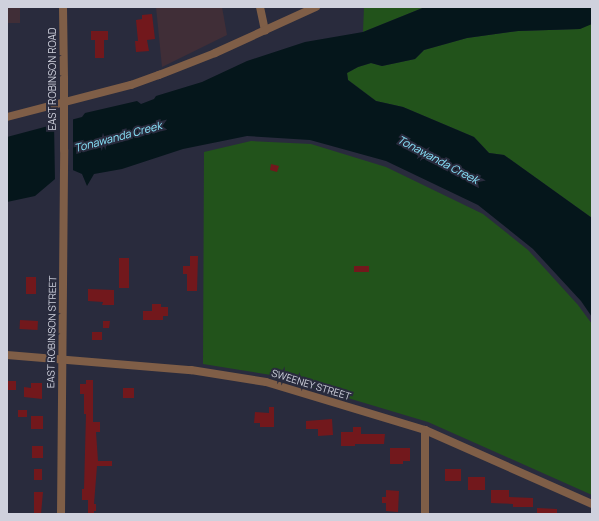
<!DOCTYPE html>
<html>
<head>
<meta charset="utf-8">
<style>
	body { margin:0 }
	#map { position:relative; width:599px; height:521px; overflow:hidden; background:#292b3d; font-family:Manrope,sans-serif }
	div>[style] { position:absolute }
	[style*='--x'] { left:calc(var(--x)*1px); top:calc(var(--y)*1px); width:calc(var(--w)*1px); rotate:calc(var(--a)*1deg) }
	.commercial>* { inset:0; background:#402e37; transform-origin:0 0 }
	.green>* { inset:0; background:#22531b }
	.water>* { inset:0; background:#05161b }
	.pier>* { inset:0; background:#292b3d }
	.building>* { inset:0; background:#72181c; transform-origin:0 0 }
	.minor>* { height:8px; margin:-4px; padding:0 4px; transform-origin:4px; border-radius:4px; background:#7f5e47 }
	.minor-bridge>* { height:8px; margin:-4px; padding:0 4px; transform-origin:4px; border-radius:4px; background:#7f5e47 }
	span { translate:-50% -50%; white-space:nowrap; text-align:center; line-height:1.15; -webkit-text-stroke:4px #292b3d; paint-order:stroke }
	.street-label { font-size:10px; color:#cfd1dd }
	.water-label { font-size:11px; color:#89e4fb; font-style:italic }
	.frame { position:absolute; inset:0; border:8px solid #cfd1dd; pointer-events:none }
</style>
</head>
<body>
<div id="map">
	<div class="commercial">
		<i style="left:7px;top:7px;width:13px;height:16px"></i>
		<i style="clip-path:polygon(156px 7px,222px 7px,227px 35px,162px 67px)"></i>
	</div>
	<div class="green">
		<i style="clip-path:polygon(364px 7px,425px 7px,363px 32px)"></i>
		<i style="clip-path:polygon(590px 24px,592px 24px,592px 218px,504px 155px,489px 153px,474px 137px,403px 107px,376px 101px,348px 80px,347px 73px,358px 67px,371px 63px,382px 66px,415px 59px,424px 50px,467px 38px,518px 31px,580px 29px)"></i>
		<i style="clip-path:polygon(251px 141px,311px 144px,386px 167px,483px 214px,528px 250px,578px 305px,592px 324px,592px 495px,428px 422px,271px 375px,203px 364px,204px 152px)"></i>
	</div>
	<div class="water">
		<i style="clip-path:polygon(425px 7px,592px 7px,592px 24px,580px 29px,518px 31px,467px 38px,424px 50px,415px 59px,382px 66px,371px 63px,358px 67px,347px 73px,348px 80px,376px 101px,403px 107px,474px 137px,489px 153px,504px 155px,592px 218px,592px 317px,581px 301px,533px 249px,478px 205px,386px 161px,310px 140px,247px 136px,183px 149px,122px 169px,94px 174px,87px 186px,82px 174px,68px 168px,35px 196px,7px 202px,7px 137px,82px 117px,85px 113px,137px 101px,141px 104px,154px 99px,156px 96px,202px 82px,247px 61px,305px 42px,363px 32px)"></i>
	</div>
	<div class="pier">
		<i style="clip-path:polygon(73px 118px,73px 172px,68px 170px,55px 182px,54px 123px)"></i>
	</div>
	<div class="building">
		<i style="clip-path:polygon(152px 14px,155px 39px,147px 40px,149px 51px,136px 52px,135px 41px,138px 41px,136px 20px,142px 19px,142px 15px)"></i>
		<i style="clip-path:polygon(91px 31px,108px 31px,108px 40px,104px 40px,104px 58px,95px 58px,95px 40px,91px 40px)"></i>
		<i style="clip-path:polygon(271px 164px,279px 166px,277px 172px,270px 170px)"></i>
		<i style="clip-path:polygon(190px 256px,198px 256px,197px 291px,187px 291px,187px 274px,183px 274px,183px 266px,190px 266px)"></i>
		<i style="left:119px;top:258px;width:10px;height:30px"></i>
		<i style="left:354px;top:266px;width:15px;height:6px"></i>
		<i style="left:26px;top:277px;width:10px;height:17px"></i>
		<i style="clip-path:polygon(88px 289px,114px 290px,114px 305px,102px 305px,103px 302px,88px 301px)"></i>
		<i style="clip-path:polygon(152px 304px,161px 304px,161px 307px,168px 307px,168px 316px,163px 316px,163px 320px,143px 320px,143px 311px,152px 311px)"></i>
		<i style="left:20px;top:320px;width:18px;height:9px;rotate:3deg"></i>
		<i style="clip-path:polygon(103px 321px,110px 321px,109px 328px,103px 328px)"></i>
		<i style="left:92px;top:332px;width:10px;height:8px"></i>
		<i style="clip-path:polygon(86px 380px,93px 380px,93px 422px,100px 422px,100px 432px,96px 432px,98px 461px,112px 461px,112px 466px,97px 466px,94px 504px,96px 504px,96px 511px,94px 511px,94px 514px,88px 514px,88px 500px,82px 500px,82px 489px,84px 489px,86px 414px,84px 414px,84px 394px,80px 394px,80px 384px,86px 384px)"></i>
		<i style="left:7px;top:381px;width:9px;height:9px"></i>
		<i style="clip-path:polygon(31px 383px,42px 383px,42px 399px,24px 397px,24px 387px,31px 388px)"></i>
		<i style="left:123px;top:388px;width:11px;height:10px"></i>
		<i style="clip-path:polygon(269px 407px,274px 407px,274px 427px,260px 427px,260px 423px,254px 423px,255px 412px,269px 413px)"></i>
		<i style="left:18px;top:410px;width:9px;height:7px"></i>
		<i style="left:31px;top:416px;width:12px;height:13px"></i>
		<i style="clip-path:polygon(332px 419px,333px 435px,318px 436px,318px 429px,306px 429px,306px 421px)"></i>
		<i style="clip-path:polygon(353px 427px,361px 427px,361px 434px,385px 434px,384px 444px,355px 444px,355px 446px,341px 446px,341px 432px,353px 432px)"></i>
		<i style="left:32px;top:446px;width:11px;height:12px"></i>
		<i style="clip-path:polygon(390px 448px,410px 448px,410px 461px,403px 461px,403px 464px,390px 464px)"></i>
		<i style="left:34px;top:469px;width:8px;height:11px"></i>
		<i style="left:445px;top:469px;width:16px;height:12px"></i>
		<i style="left:468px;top:477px;width:17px;height:13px"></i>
		<i style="clip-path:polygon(386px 490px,399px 491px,398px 512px,386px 511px,386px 503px,382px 503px,382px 497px,386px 497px)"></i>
		<i style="clip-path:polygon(491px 490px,509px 490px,509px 497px,533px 498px,533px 507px,513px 507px,513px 504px,491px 503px)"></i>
		<i style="clip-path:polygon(34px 492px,43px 492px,41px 514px,34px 514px)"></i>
		<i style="clip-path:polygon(537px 508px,557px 509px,557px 514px,537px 514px)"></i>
	</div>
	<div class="minor">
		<i style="--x:63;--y:7;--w:71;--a:89.2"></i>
		<i style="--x:260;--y:7;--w:24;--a:78"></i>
		<i style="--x:7;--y:117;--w:128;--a:-14.5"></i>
		<i style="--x:131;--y:85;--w:30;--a:-20"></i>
		<i style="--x:159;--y:75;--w:60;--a:-21.4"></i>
		<i style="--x:215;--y:53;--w:111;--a:-24.5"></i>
		<i style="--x:7;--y:355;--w:185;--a:4.7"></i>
		<i style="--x:191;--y:370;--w:76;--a:9.1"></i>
		<i style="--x:266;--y:382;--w:166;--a:16.8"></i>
		<i style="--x:425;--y:430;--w:183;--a:23.9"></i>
		<i style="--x:61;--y:514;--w:364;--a:-89.5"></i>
		<i style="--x:425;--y:514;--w:84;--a:-90"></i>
	</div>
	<div class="minor-bridge">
		<i style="--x:64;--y:150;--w:72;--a:-90"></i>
	</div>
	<div class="street-label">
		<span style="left:53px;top:79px;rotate:-90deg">EAST ROBINSON ROAD</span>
		<span style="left:52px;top:332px;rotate:-89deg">EAST ROBINSON STREET</span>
		<span style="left:311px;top:385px;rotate:17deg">SWEENEY STREET</span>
	</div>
	<div class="water-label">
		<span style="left:118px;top:137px;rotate:-15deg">Tonawanda Creek</span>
		<span style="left:438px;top:160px;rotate:28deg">Tonawanda Creek</span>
	</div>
	<div class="frame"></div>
</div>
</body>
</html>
